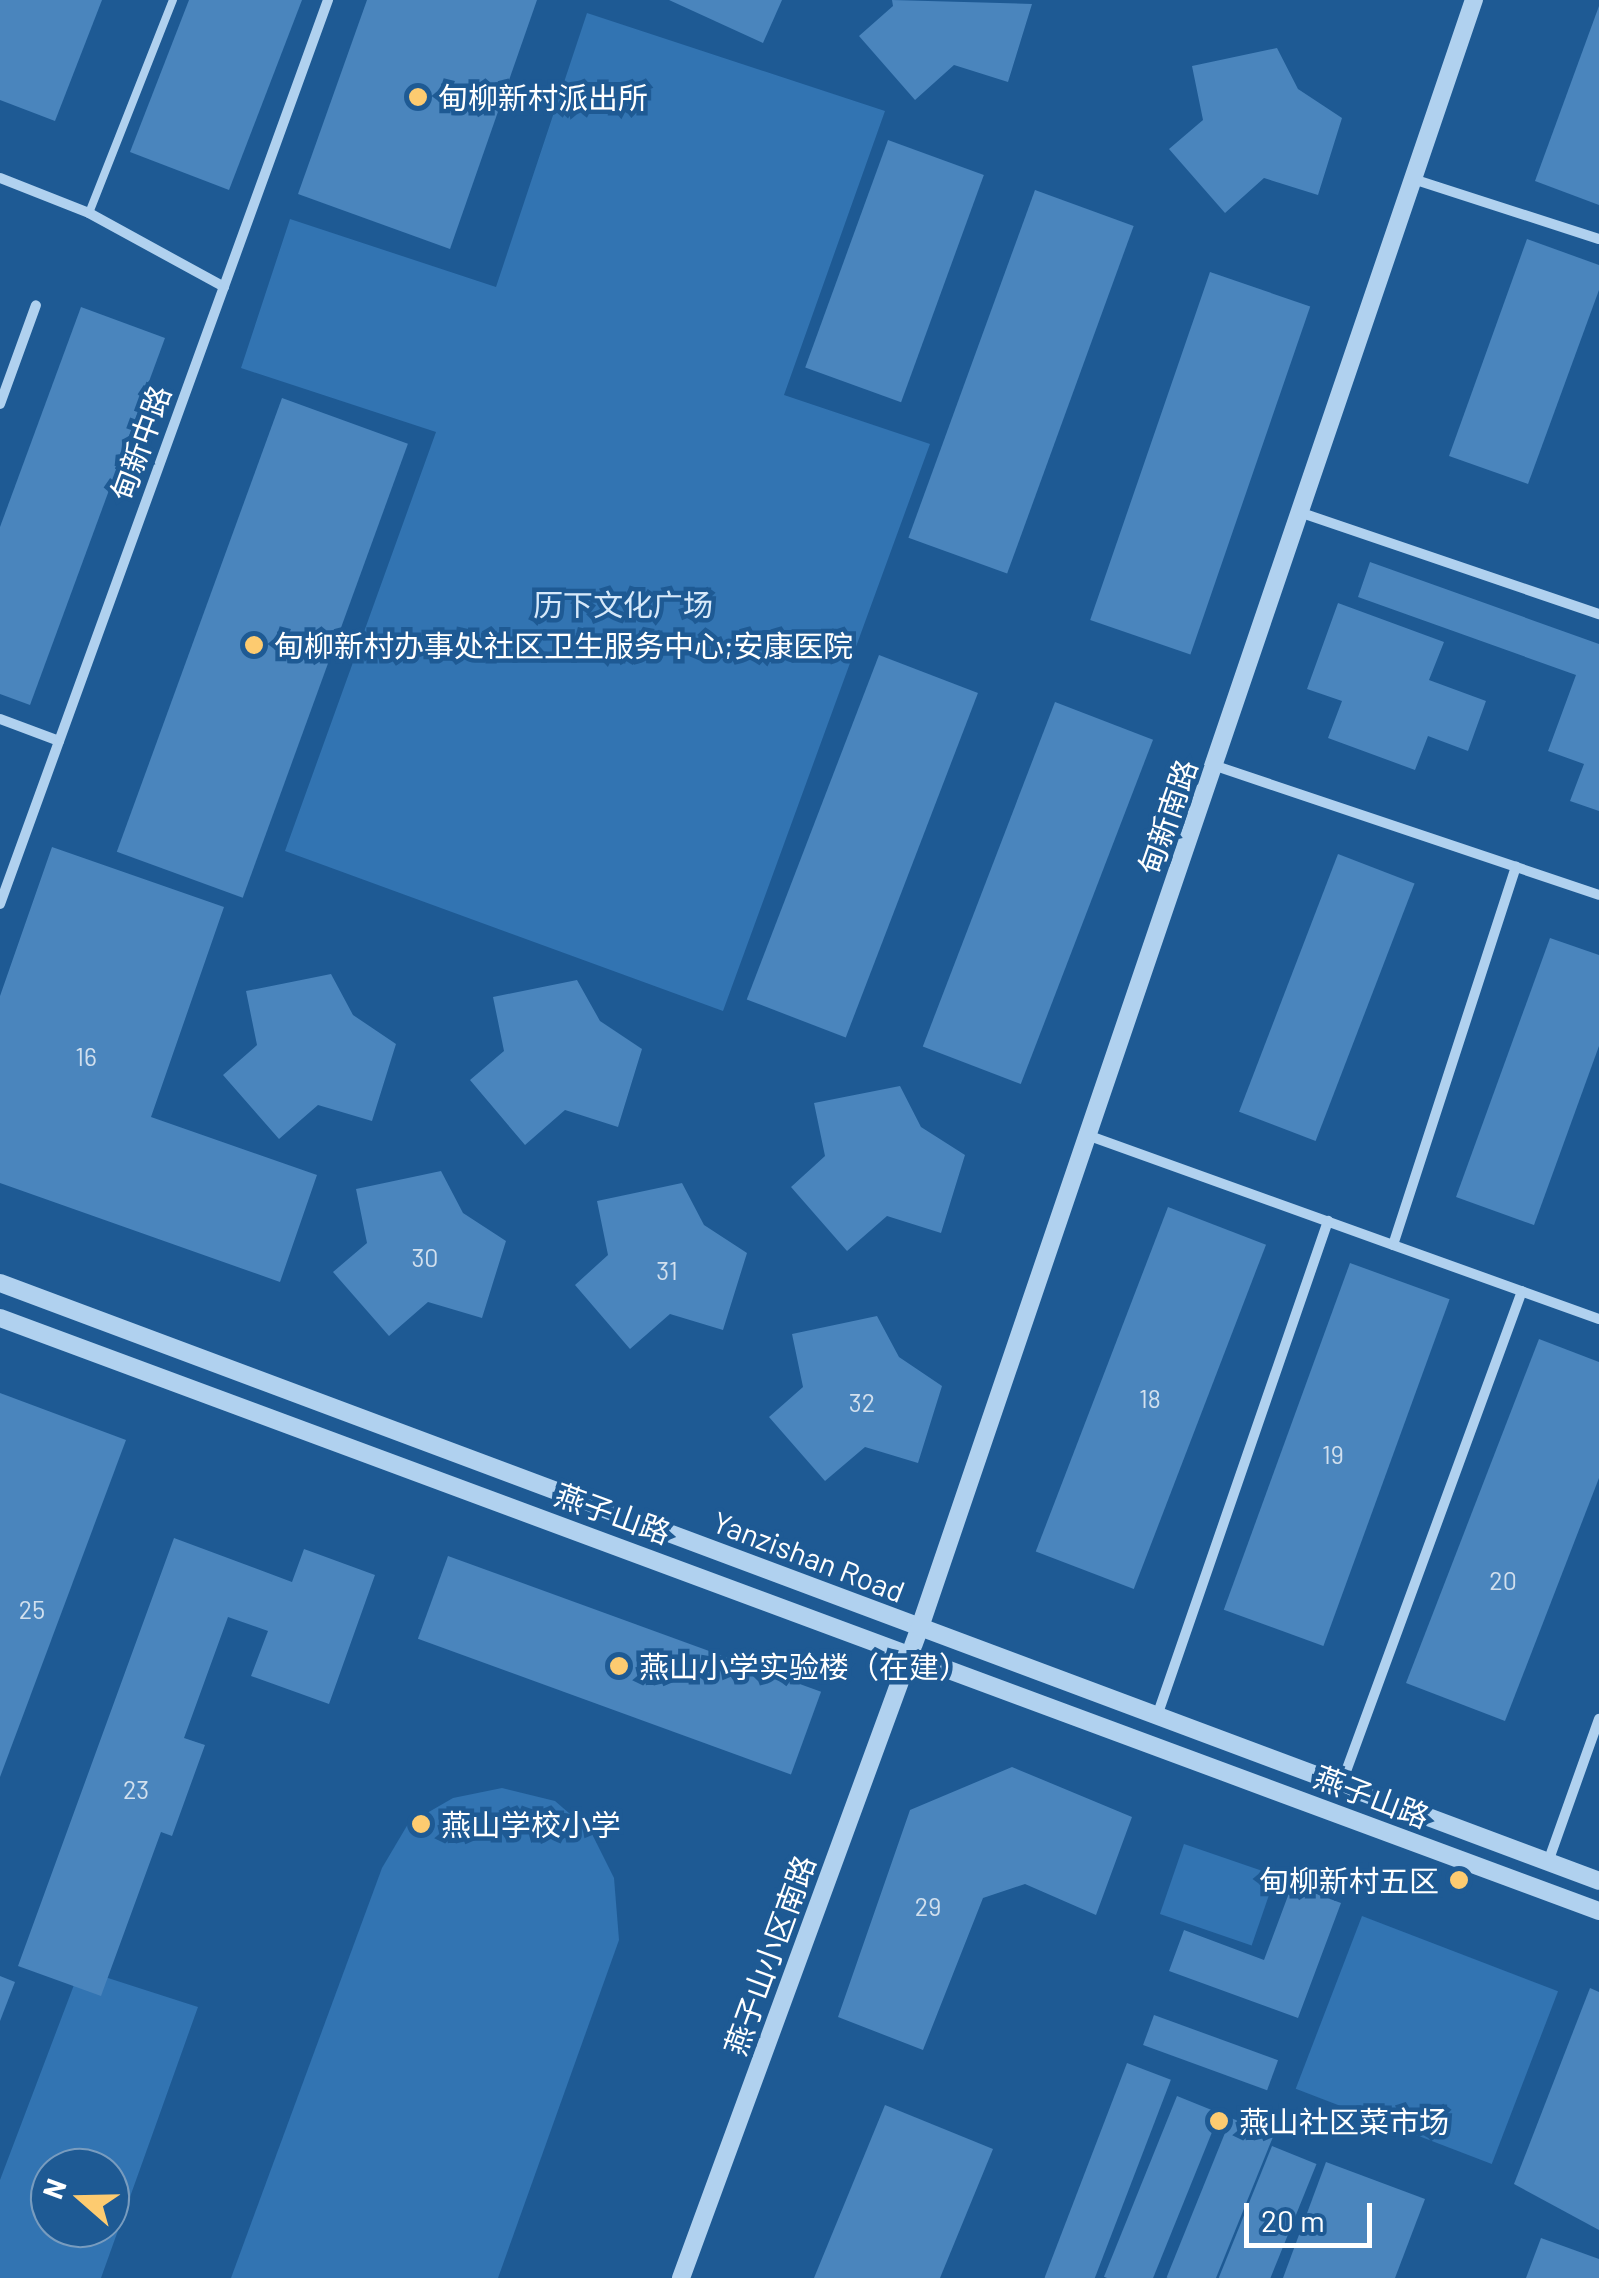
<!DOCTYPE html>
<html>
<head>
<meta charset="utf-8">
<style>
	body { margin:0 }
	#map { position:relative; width:1599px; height:2278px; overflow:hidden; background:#1e5a94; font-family:Barlow,"Noto Sans SC",sans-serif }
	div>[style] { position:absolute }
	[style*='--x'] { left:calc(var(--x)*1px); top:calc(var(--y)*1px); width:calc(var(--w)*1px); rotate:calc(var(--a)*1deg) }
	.green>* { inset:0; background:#3274b2; transform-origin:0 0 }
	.building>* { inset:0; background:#4a85bd; transform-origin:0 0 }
	.service>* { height:8px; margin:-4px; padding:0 4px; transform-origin:4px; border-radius:4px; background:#b0d1ef }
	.minor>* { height:10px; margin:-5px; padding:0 5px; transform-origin:5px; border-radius:5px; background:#b0d1ef }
	.tertiary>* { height:18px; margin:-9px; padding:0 9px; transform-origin:9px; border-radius:9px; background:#b0d1ef }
	.dots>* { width:28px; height:28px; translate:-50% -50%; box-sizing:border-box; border:5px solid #1e5a94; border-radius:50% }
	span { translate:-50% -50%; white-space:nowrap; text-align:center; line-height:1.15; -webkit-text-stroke:9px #1e5a94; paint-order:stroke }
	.number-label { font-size:25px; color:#d2e0ee }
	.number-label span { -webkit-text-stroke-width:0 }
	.poi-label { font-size:30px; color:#fff }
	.left { translate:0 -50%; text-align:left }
	.right { translate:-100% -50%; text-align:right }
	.street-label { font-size:30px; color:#fff }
	.park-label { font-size:30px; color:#d7e9fa }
	.north { position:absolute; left:30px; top:2148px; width:100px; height:100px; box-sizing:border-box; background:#1e5a94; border:2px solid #789cbf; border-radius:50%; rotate:290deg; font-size:28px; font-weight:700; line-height:40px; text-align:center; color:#fff }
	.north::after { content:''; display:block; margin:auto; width:35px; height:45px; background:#fdcb70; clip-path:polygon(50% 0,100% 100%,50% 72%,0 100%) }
	.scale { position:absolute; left:1244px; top:2203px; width:128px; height:45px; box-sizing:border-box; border:5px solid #fff; border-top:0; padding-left:12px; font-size:30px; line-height:35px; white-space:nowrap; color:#fff; -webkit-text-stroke:8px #1e5a94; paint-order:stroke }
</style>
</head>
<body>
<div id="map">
	<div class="green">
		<i style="clip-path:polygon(587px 13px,885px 111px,784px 395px,930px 444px,723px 1011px,285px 851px,436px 432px,241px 368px,290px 219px,496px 287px)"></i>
		<i style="clip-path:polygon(502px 1788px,555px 1801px,591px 1832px,614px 1878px,619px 1940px,498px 2278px,231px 2278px,382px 1868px,408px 1824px,453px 1798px)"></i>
		<i style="left:1184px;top:1844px;width:97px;height:74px;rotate:19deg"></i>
		<i style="left:1362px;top:1916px;width:210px;height:185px;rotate:21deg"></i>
		<i style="clip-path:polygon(evenodd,80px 1969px,198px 2007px,101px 2278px,0 2278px,0 2180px,80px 1969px,50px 2168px,110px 2168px,110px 2228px,50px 2228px,50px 2168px)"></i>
	</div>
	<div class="building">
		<i style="clip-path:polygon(0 0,102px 0,55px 121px,0 100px)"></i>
		<i style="clip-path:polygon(189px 0,302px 0,229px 190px,130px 152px)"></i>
		<i style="clip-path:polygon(367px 0,537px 0,450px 249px,298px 194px)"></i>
		<i style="clip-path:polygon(669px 0,782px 0,763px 43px)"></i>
		<i style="clip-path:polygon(892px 0,1032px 4px,1008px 82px,954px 65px,915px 100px,859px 36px,893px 6px)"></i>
		<i style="clip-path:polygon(1599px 6px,1599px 205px,1535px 181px)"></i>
		<i style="clip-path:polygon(1277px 48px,1298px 89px,1342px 118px,1318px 195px,1264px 178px,1225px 213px,1169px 149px,1203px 120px,1192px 66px)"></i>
		<i style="left:888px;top:140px;width:102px;height:242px;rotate:20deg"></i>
		<i style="left:1035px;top:190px;width:105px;height:370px;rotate:20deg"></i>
		<i style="clip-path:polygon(1527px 239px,1599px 265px,1599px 290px,1528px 484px,1449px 456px)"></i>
		<i style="left:1210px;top:272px;width:106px;height:368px;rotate:19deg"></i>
		<i style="clip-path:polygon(81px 307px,165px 338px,30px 705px,0 694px,0 527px)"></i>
		<i style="left:282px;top:398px;width:134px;height:483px;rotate:20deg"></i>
		<i style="clip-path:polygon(1370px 562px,1599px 644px,1599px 811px,1570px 801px,1584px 764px,1548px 751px,1576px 675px,1358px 597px)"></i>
		<i style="clip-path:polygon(1338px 603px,1444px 642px,1429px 680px,1486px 701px,1468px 751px,1428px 736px,1415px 770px,1328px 738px,1342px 701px,1307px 689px)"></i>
		<i style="left:879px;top:655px;width:106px;height:369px;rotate:21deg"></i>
		<i style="left:1055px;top:702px;width:105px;height:369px;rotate:21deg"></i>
		<i style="clip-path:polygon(52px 847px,224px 907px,151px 1117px,317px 1175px,280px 1282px,0 1183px,0 996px)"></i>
		<i style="left:1338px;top:854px;width:82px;height:276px;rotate:21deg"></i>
		<i style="clip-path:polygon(1550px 938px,1599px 955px,1599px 1046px,1534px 1225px,1456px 1197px)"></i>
		<i style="clip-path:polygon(331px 974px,353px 1015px,396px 1044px,372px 1121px,318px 1105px,279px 1139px,223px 1075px,257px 1045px,246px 991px)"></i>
		<i style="clip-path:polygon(577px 980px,600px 1021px,642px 1049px,618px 1127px,565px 1110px,525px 1145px,470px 1080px,504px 1051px,493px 997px)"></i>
		<i style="clip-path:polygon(900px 1086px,921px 1127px,965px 1155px,941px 1233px,887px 1216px,847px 1251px,791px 1187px,825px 1156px,814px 1103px)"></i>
		<i style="clip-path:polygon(441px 1171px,463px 1213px,506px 1241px,482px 1318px,428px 1302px,389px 1336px,333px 1272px,367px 1243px,356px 1189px)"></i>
		<i style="clip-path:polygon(682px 1183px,704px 1225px,747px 1253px,723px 1330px,670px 1314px,630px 1349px,575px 1285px,608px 1255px,597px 1201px)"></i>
		<i style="left:1168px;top:1207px;width:105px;height:369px;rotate:21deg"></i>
		<i style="left:1350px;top:1263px;width:106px;height:369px;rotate:20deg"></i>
		<i style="clip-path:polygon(877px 1316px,899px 1357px,942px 1386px,918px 1463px,865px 1447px,825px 1481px,769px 1417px,803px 1387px,792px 1334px)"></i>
		<i style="clip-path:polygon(1539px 1339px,1599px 1362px,1599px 1478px,1505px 1721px,1406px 1683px)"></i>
		<i style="clip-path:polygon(0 1393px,126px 1440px,0 1777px)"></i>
		<i style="clip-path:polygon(174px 1538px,292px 1582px,304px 1549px,375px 1575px,329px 1704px,251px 1676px,268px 1631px,228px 1617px,184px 1738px,205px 1745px,172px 1836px,161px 1832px,101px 1996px,18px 1966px)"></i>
		<i style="left:448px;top:1556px;width:397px;height:88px;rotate:20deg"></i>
		<i style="clip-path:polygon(1012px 1767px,1132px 1817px,1096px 1915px,1025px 1884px,983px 1898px,923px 2050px,838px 2017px,910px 1810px)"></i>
		<i style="clip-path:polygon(1292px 1885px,1341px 1903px,1298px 2018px,1169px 1971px,1184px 1930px,1264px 1960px)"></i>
		<i style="clip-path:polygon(0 1976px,15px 1982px,0 2021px)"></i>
		<i style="clip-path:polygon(1590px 1988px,1599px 1992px,1599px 2230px,1514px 2184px)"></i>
		<i style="left:1154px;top:2015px;width:132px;height:32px;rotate:20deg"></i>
		<i style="left:1127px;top:2063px;width:47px;height:230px;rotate:21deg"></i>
		<i style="left:1177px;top:2096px;width:46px;height:195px;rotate:22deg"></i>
		<i style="clip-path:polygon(885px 2105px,993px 2149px,940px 2278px,814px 2278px)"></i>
		<i style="left:1231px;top:2118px;width:46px;height:172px;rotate:22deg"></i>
		<i style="left:1272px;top:2146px;width:48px;height:142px;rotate:22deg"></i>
		<i style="clip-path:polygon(1326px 2162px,1425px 2199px,1395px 2278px,1283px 2278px)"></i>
		<i style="clip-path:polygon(1541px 2238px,1599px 2259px,1599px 2278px,1526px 2278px)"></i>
	</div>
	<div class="service">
		<i style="--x:89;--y:213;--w:229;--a:-68.5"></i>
	</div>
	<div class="minor">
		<i style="--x:0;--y:178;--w:96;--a:21.5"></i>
		<i style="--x:89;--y:213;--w:154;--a:28.7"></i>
		<i style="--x:1413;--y:179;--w:195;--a:17.9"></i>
		<i style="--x:0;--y:404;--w:105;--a:-70"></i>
		<i style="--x:1299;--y:512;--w:317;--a:18.8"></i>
		<i style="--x:0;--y:719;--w:63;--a:20.4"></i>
		<i style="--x:1213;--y:765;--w:407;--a:18.6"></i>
		<i style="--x:0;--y:904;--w:962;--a:-70.06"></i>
		<i style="--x:1087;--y:1135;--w:544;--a:19.77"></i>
		<i style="--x:1393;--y:1245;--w:398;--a:-72"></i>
		<i style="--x:1157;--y:1716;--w:524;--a:-70.94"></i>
		<i style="--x:1341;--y:1785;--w:526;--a:-69.88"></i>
		<i style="--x:1548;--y:1862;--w:152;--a:-70.4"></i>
	</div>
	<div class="tertiary">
		<i style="--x:0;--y:1283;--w:1707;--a:20.5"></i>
		<i style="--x:0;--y:1318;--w:1705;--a:20.35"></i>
		<i style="--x:681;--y:2278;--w:693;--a:-69.84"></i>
		<i style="--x:920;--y:1627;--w:1719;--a:-71.2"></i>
	</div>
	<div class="dots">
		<i style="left:418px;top:97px;background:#fdcb70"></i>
		<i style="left:254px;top:645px;background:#fdcb70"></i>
		<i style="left:619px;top:1666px;background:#fdcb70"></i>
		<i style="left:421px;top:1824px;background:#fdcb70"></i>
		<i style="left:1459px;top:1880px;background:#fdcb70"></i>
		<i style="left:1219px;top:2121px;background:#fdcb70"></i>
	</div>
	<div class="number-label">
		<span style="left:86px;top:1056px">16</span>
		<span style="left:425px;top:1257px">30</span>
		<span style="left:667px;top:1270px">31</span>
		<span style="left:1150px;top:1398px">18</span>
		<span style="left:862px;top:1402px">32</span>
		<span style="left:1333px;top:1454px">19</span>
		<span style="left:1503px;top:1580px">20</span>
		<span style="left:32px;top:1609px">25</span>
		<span style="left:136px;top:1789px">23</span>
		<span style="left:928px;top:1906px">29</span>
	</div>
	<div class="poi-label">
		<span class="left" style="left:438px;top:97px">甸柳新村派出所</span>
		<span class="left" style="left:274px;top:645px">甸柳新村办事处社区卫生服务中心;安康医院</span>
		<span class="left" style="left:639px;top:1666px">燕山小学实验楼（在建）</span>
		<span class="left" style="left:441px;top:1824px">燕山学校小学</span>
		<span class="right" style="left:1439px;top:1880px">甸柳新村五区</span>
		<span class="left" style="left:1239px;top:2121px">燕山社区菜市场</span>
	</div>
	<div class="street-label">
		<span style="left:140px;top:443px;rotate:-70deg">甸新中路</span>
		<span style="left:1167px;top:817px;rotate:-71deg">甸新南路</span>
		<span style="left:613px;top:1513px;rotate:20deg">燕子山路</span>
		<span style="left:809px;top:1556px;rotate:21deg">Yanzishan Road</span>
		<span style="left:1372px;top:1796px;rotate:21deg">燕子山路</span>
		<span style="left:769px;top:1955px;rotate:-70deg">燕子山小区南路</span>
	</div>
	<div class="park-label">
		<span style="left:623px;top:604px">历下文化广场</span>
	</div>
	<div class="north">N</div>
	<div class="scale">20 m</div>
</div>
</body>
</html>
